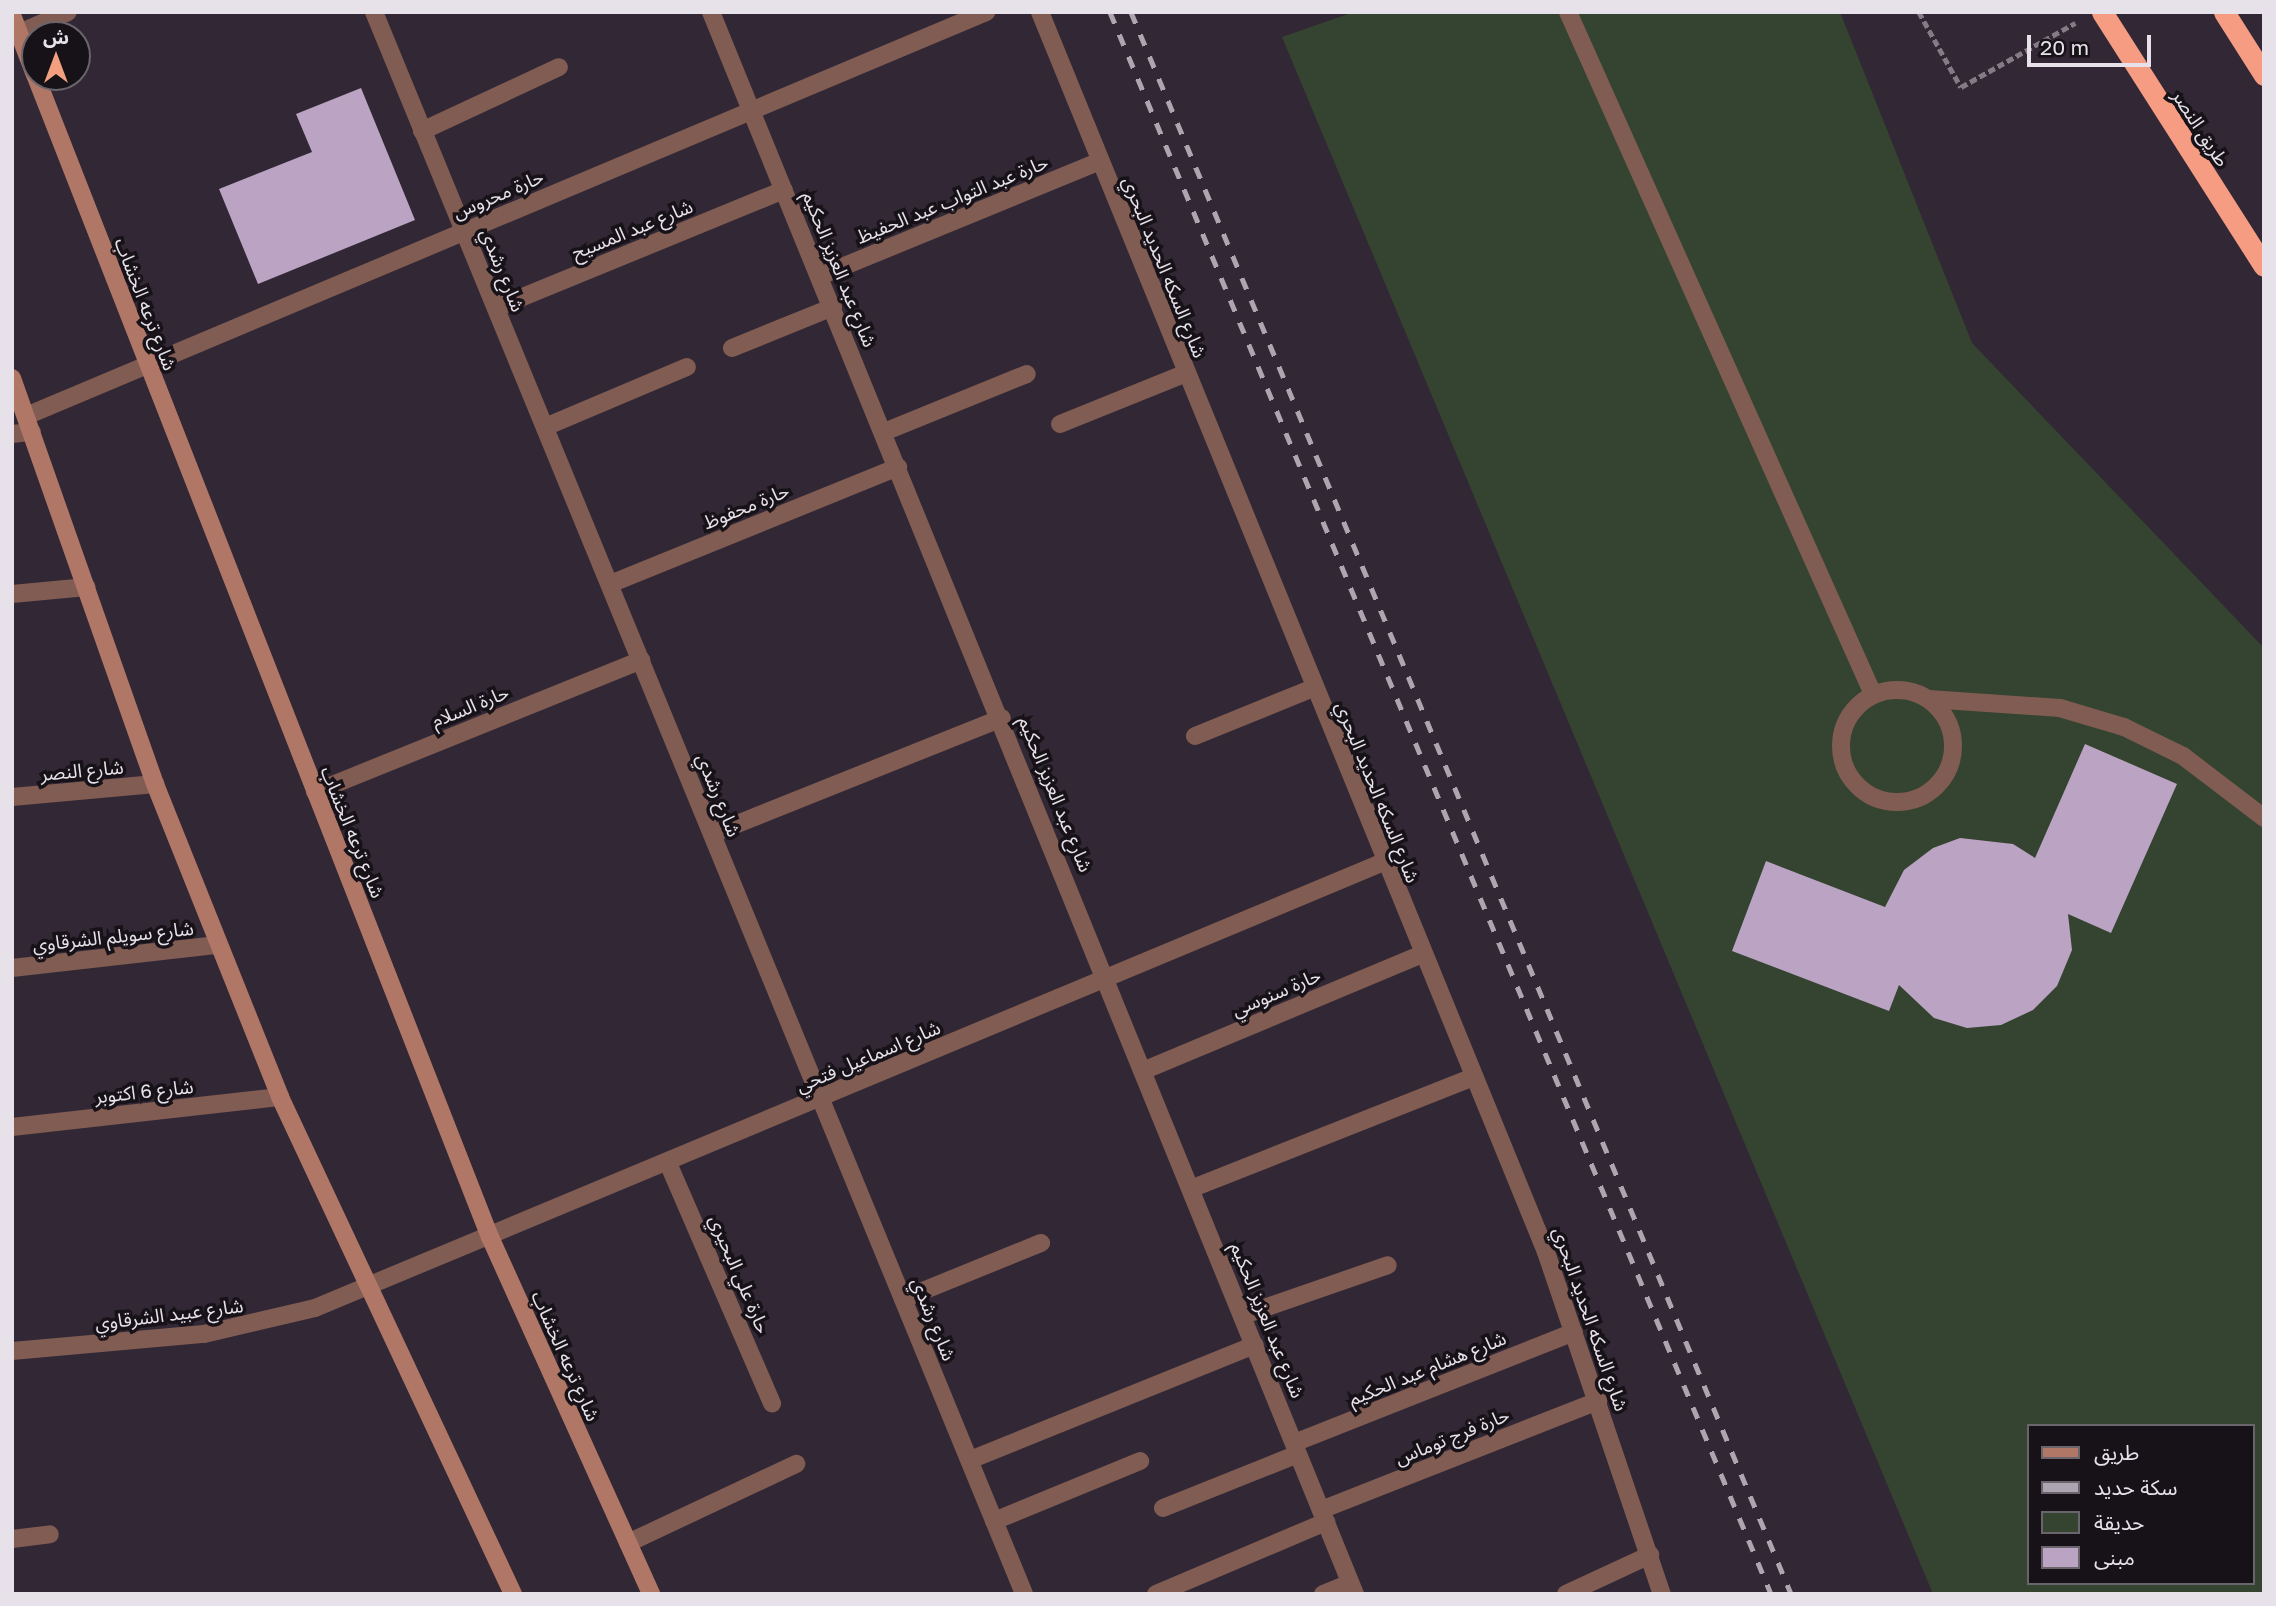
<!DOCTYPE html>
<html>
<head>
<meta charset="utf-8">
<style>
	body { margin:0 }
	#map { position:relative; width:2276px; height:1606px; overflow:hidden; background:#322835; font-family:"Golos Text","Noto Sans Arabic",sans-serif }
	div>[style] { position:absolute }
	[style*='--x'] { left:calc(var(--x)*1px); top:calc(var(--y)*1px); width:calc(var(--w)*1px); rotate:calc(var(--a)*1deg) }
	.green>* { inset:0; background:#344430 }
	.building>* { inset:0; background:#bba3c3 }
	.path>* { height:4.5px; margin-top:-2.25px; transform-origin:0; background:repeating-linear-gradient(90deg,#837b86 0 7px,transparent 0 10.5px) }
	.lane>* { height:18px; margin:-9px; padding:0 9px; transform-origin:9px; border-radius:9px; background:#815c52 }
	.lane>.ring { margin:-9px; padding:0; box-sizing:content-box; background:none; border:18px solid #815c52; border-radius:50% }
	.street>* { height:18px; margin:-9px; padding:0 9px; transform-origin:9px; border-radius:9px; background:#815c52 }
	.secondary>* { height:18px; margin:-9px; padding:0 9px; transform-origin:9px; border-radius:9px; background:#b07666 }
	.highway>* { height:21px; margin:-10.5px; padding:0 10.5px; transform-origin:10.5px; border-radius:10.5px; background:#f59c83 }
	.rail>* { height:5px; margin-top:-2.5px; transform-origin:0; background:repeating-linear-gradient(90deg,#ada5b0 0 12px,transparent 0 24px) }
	span { translate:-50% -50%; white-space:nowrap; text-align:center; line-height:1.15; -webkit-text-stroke:7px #171218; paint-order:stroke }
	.street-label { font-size:19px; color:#e7e1ea }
	.frame { position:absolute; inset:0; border:14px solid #e7e1ea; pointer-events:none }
	.legend { position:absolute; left:2027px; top:1424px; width:228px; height:161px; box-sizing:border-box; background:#171218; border:2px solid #6a656c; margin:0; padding:9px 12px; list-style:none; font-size:21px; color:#e7e1ea }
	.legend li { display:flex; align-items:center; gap:14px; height:35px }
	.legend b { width:35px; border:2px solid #6a656c }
	.north { position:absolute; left:21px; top:21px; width:70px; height:70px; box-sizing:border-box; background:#171218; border:2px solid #6a656c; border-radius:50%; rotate:0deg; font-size:19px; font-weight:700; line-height:28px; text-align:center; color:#e7e1ea }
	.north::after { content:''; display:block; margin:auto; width:24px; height:32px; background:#f2a07f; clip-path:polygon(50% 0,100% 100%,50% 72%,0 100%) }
	.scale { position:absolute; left:2027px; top:35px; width:124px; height:32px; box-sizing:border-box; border:4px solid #e7e1ea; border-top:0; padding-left:9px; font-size:21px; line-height:24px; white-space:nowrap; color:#e7e1ea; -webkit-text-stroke:5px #171218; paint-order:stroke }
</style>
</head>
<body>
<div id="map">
	<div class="green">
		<i style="clip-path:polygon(evenodd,1354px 12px,1840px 12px,1972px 343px,2264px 648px,2264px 1594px,1933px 1594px,1282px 37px,1354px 12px,2029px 1426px,2253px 1426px,2253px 1583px,2029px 1583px,2029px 1426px)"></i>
	</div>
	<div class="building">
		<i style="clip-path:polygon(361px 88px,415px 220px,258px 284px,219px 189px,312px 152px,296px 114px)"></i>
		<i style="clip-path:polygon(2085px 744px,2177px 784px,2111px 933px,2068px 914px,2072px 950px,2057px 986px,2033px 1010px,2001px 1025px,1967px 1028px,1934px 1018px,1899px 985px,1889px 1011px,1732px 951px,1766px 861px,1885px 907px,1904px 870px,1933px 848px,1960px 838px,2013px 844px,2035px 858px)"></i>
	</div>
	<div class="path">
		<i style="--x:1919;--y:12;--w:86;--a:60.8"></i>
		<i style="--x:1961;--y:87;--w:131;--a:-29.3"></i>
	</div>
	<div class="lane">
		<i style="--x:1568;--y:12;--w:747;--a:65.91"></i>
		<i class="ring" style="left:1841px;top:690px;width:94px;height:94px"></i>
		<i style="--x:1929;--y:699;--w:131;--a:3.9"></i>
		<i style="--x:2060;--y:708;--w:67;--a:16.5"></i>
		<i style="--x:2124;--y:727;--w:66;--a:26.2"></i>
		<i style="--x:2183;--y:756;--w:102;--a:37.4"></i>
	</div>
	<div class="street">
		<i style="--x:374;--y:12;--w:1710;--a:67.66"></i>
		<i style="--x:711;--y:12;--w:1708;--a:67.85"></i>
		<i style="--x:1040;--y:12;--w:1339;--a:67.8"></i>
		<i style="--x:1546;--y:1252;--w:361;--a:71.3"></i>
		<i style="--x:19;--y:33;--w:53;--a:-23.2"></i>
		<i style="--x:422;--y:131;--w:151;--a:-25"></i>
		<i style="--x:820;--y:276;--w:303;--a:-22.3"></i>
		<i style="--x:496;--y:308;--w:311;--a:-22.3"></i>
		<i style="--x:732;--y:348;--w:109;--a:-22.1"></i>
		<i style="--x:26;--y:416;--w:1042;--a:-22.82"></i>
		<i style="--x:1060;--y:424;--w:136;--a:-22"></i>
		<i style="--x:545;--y:427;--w:154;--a:-22.9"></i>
		<i style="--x:884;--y:432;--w:154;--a:-22.1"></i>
		<i style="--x:12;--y:434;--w:20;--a:-6"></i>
		<i style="--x:610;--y:584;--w:311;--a:-22.1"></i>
		<i style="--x:12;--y:594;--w:75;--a:-5.3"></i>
		<i style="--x:1195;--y:736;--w:127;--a:-22.1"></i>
		<i style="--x:315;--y:792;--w:352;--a:-22"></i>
		<i style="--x:12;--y:797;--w:144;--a:-5.2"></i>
		<i style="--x:712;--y:834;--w:312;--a:-21.8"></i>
		<i style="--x:12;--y:968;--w:207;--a:-6.4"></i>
		<i style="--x:1145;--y:1070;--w:300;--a:-22.7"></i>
		<i style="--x:12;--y:1127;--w:270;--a:-6.4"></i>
		<i style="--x:668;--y:1163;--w:262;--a:66.6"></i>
		<i style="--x:1193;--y:1188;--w:302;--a:-21.6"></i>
		<i style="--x:903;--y:1299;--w:149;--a:-22.1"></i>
		<i style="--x:1244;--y:1315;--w:152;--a:-19.1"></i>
		<i style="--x:12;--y:1351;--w:193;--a:-5.1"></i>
		<i style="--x:204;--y:1334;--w:114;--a:-13.2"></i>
		<i style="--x:315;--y:1308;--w:1158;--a:-22.65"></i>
		<i style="--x:1294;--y:1443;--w:301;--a:-21.6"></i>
		<i style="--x:970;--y:1460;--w:307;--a:-22"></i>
		<i style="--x:1163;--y:1508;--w:145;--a:-21.8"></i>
		<i style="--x:1321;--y:1510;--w:298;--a:-21.5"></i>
		<i style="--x:994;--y:1521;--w:158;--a:-22.3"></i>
		<i style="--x:12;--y:1539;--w:38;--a:-7"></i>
		<i style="--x:628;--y:1543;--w:186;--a:-25.2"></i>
		<i style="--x:1156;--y:1594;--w:185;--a:-23"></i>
		<i style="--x:1323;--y:1594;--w:29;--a:-22"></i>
		<i style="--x:1566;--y:1594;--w:93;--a:-24.9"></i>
	</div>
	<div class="secondary">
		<i style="--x:12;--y:15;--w:64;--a:69"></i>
		<i style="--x:36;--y:77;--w:1246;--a:68.63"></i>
		<i style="--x:490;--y:1237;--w:392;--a:65.7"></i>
		<i style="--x:12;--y:378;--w:430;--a:70.6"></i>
		<i style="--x:155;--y:784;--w:337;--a:68.2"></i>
		<i style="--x:280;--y:1097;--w:549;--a:64.88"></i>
	</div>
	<div class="highway">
		<i style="--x:2102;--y:12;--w:301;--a:57.5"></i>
		<i style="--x:2224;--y:12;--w:75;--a:57.6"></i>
	</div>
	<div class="rail">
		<i style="--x:1110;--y:12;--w:1715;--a:67.32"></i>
		<i style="--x:1131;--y:12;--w:1714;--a:67.35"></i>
	</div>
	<div class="street-label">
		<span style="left:2201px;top:128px;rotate:57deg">طريق النصر</span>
		<span style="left:498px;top:194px;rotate:-23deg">حارة محروس</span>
		<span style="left:952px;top:199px;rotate:-22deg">حارة عبد التواب عبد الحفيظ</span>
		<span style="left:632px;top:229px;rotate:-22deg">شارع عبد المسيح</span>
		<span style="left:1165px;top:267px;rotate:68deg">شارع السكه الحديد البحري</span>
		<span style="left:840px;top:269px;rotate:68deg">شارع عبد العزيز الحكيم</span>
		<span style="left:503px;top:270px;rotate:68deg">شارع رشدي</span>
		<span style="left:146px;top:304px;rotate:69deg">شارع ترعه الخشاب</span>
		<span style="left:746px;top:506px;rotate:-22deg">حارة محفوظ</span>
		<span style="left:470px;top:706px;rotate:-22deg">حارة السلام</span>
		<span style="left:82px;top:770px;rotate:-5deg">شارع النصر</span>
		<span style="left:1378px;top:792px;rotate:68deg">شارع السكه الحديد البحري</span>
		<span style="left:1056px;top:794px;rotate:68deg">شارع عبد العزيز الحكيم</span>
		<span style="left:719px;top:795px;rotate:68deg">شارع رشدي</span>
		<span style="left:353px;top:832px;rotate:68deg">شارع ترعه الخشاب</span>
		<span style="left:113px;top:936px;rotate:-6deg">شارع سويلم الشرقاوي</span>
		<span style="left:1276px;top:992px;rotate:-23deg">حارة سنوسي</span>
		<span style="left:868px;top:1056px;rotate:-23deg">شارع اسماعيل فتحي</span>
		<span style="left:144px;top:1091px;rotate:-6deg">شارع 6 اكتوبر</span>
		<span style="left:740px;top:1274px;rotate:67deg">حارة علي البحيري</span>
		<span style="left:169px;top:1314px;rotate:-7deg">شارع عبيد الشرقاوي</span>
		<span style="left:934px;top:1319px;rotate:68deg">شارع رشدي</span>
		<span style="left:1591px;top:1319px;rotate:71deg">شارع السكه الحديد البحري</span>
		<span style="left:1268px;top:1320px;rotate:68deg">شارع عبد العزيز الحكيم</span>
		<span style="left:566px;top:1356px;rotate:66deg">شارع ترعه الخشاب</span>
		<span style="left:1427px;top:1368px;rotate:-22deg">شارع هشام عبد الحكيم</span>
		<span style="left:1452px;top:1436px;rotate:-22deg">حارة فرج توماس</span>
	</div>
	<div class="frame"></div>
	<ul class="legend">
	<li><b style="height:9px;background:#b07666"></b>طريق</li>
	<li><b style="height:9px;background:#ada5b0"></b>سكة حديد</li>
	<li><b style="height:19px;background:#344430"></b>حديقة</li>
	<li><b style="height:19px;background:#bba3c3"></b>مبنى</li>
	</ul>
	<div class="north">ش</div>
	<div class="scale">20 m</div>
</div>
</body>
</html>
